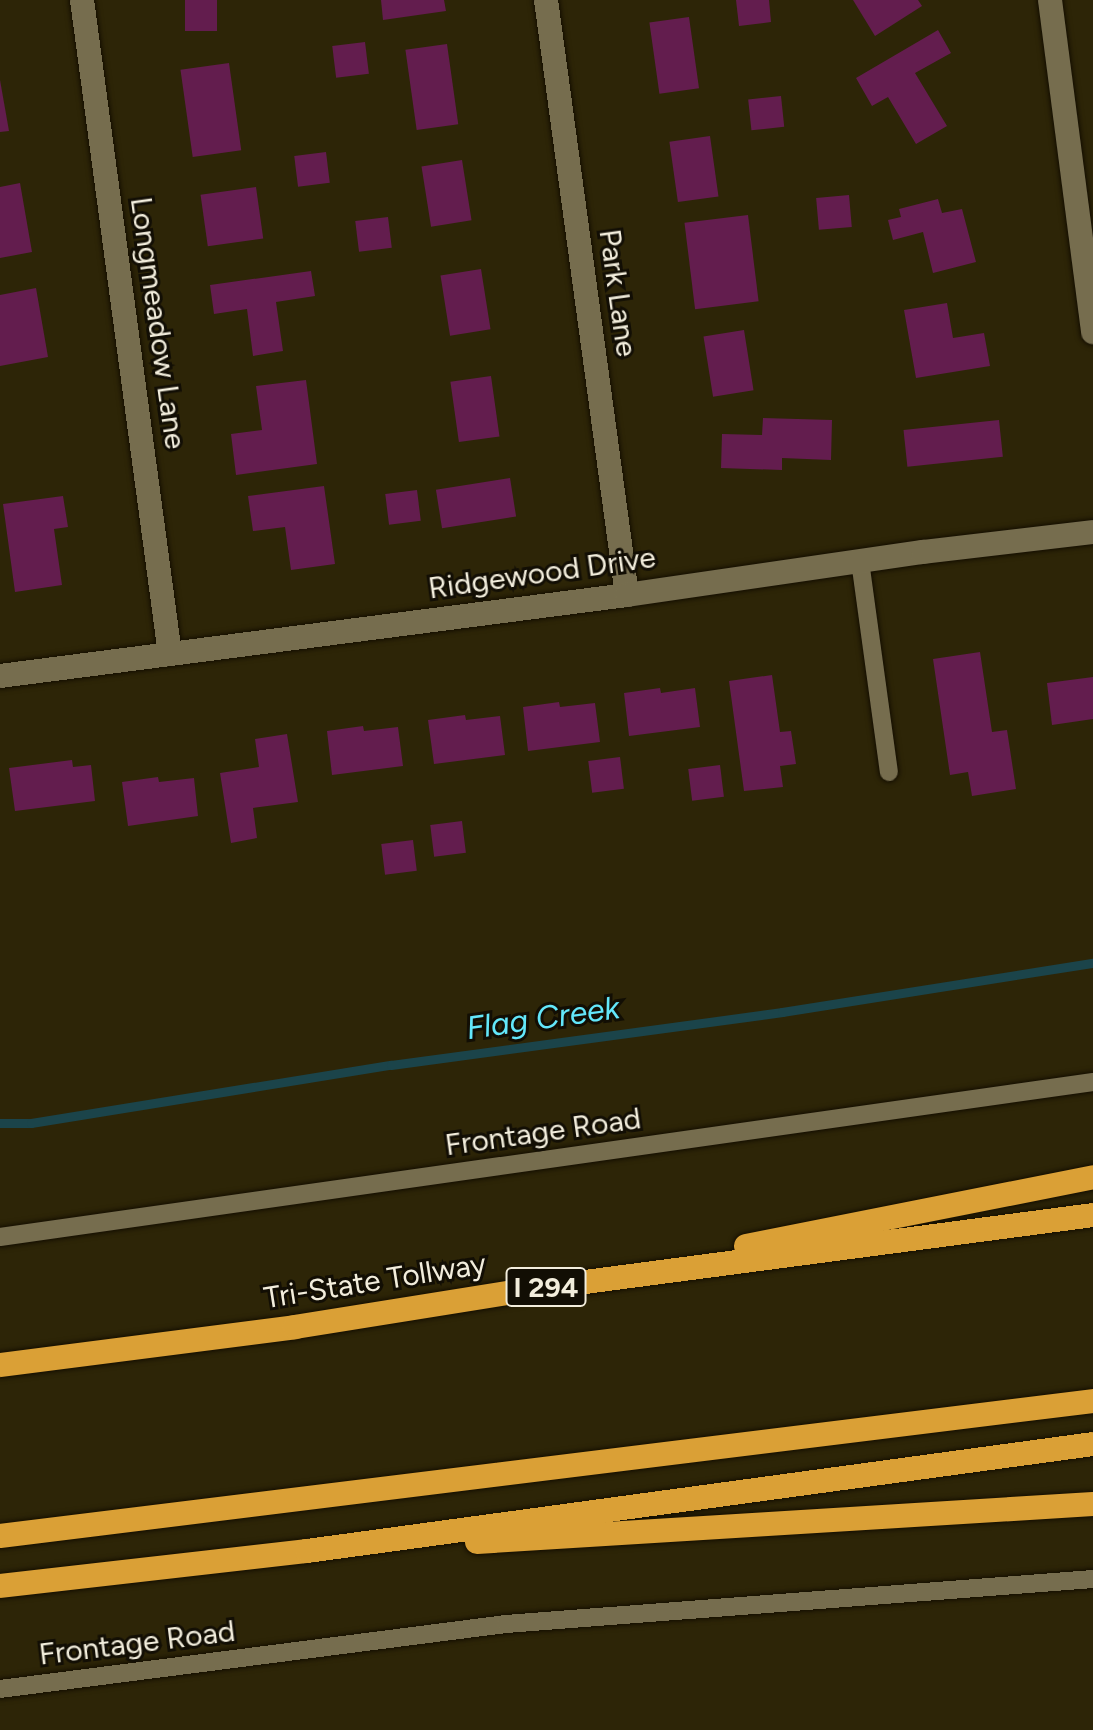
<!DOCTYPE html>
<html>
<head>
<meta charset="utf-8">
<style>
	body { margin:0 }
	#map { position:relative; width:1093px; height:1730px; overflow:hidden; background:#2d2507; font-family:Figtree,sans-serif }
	div>[style] { position:absolute }
	[style*='--x'] { left:calc(var(--x)*1px); top:calc(var(--y)*1px); width:calc(var(--w)*1px); rotate:calc(var(--a)*1deg) }
	.stream>* { height:9px; margin:-4.5px; padding:0 4.5px; transform-origin:4.5px; border-radius:4.5px; background:#1b444a }
	.building>* { inset:0; background:#631d4e; transform-origin:0 0 }
	.roads { filter:drop-shadow(0 0 2px #140e00) drop-shadow(0 0 2px #140e00) }
	.lane>* { height:18px; margin:-9px; padding:0 9px; transform-origin:9px; border-radius:9px; background:#766d4e }
	.street>* { height:24px; margin:-12px; padding:0 12px; transform-origin:12px; border-radius:12px; background:#766d4e }
	.highway>* { height:24px; margin:-12px; padding:0 12px; transform-origin:12px; border-radius:12px; background:#daa036 }
	span { translate:-50% -50%; white-space:nowrap; text-align:center; line-height:1.15; -webkit-text-stroke:6px #120e04; paint-order:stroke }
	.shield-label span { padding:2px 6px; background:#120e04; border:2px solid; border-radius:6px; -webkit-text-stroke-width:0 }
	.shield-label { font-size:28px; color:#f2eddc; font-weight:700 }
	.street-label { font-size:30px; color:#f2eddc }
	.water-label { font-size:32px; color:#63e7fa; font-style:italic }
</style>
</head>
<body>
<div id="map">
	<div class="stream">
		<i style="--x:0;--y:1123;--w:31;--a:0"></i>
		<i style="--x:31;--y:1123;--w:365;--a:-9.2"></i>
		<i style="--x:391;--y:1065;--w:395;--a:-7.7"></i>
		<i style="--x:782;--y:1012;--w:315;--a:-9"></i>
	</div>
	<div class="building">
		<i style="left:185px;top:0;width:32px;height:31px"></i>
		<i style="clip-path:polygon(381px 0,444px 0,446px 11px,383px 20px)"></i>
		<i style="clip-path:polygon(736px 0,769px 0,771px 22px,739px 26px)"></i>
		<i style="clip-path:polygon(853px 0,918px 0,922px 6px,875px 36px)"></i>
		<i style="left:689px;top:17px;width:72px;height:40px;rotate:82deg"></i>
		<i style="clip-path:polygon(938px 30px,951px 53px,915px 73px,947px 126px,916px 144px,888px 97px,872px 106px,856px 78px)"></i>
		<i style="left:365px;top:42px;width:32px;height:33px;rotate:83deg"></i>
		<i style="left:447px;top:44px;width:81px;height:42px;rotate:82deg"></i>
		<i style="left:229px;top:63px;width:88px;height:49px;rotate:82deg"></i>
		<i style="clip-path:polygon(0 80px,9px 131px,0 132px)"></i>
		<i style="left:781px;top:96px;width:31px;height:33px;rotate:84deg"></i>
		<i style="left:710px;top:136px;width:61px;height:41px;rotate:82deg"></i>
		<i style="left:326px;top:152px;width:31px;height:32px;rotate:83deg"></i>
		<i style="left:462px;top:160px;width:61px;height:41px;rotate:81deg"></i>
		<i style="clip-path:polygon(20px 183px,32px 252px,0 258px,0 187px)"></i>
		<i style="left:256px;top:187px;width:52px;height:56px;rotate:82deg"></i>
		<i style="left:849px;top:195px;width:32px;height:33px;rotate:85deg"></i>
		<i style="clip-path:polygon(938px 199px,942px 213px,962px 209px,976px 262px,933px 273px,923px 232px,893px 240px,888px 220px,901px 217px,899px 209px)"></i>
		<i style="left:748px;top:215px;width:87px;height:64px;rotate:83deg"></i>
		<i style="left:388px;top:217px;width:31px;height:33px;rotate:83deg"></i>
		<i style="left:481px;top:269px;width:61px;height:41px;rotate:81deg"></i>
		<i style="clip-path:polygon(311px 271px,315px 296px,276px 302px,283px 351px,253px 356px,247px 309px,214px 314px,210px 285px)"></i>
		<i style="clip-path:polygon(36px 288px,48px 357px,0 366px,0 295px)"></i>
		<i style="clip-path:polygon(947px 303px,953px 338px,984px 333px,990px 366px,916px 378px,904px 310px)"></i>
		<i style="left:744px;top:330px;width:61px;height:41px;rotate:81deg"></i>
		<i style="left:491px;top:376px;width:61px;height:41px;rotate:82deg"></i>
		<i style="clip-path:polygon(306px 380px,317px 464px,236px 475px,231px 434px,262px 430px,256px 386px)"></i>
		<i style="clip-path:polygon(763px 418px,832px 420px,831px 460px,782px 458px,782px 470px,721px 468px,722px 434px,762px 435px)"></i>
		<i style="left:999px;top:420px;width:37px;height:96px;rotate:84deg"></i>
		<i style="left:510px;top:478px;width:39px;height:75px;rotate:81deg"></i>
		<i style="clip-path:polygon(324px 486px,335px 564px,291px 570px,285px 527px,253px 531px,248px 496px)"></i>
		<i style="left:417px;top:490px;width:31px;height:32px;rotate:83deg"></i>
		<i style="clip-path:polygon(63px 496px,68px 527px,54px 529px,62px 585px,15px 592px,3px 504px)"></i>
		<i style="clip-path:polygon(980px 652px,992px 732px,1007px 730px,1016px 789px,972px 796px,968px 772px,950px 775px,933px 659px)"></i>
		<i style="clip-path:polygon(772px 675px,780px 732px,791px 731px,796px 764px,780px 766px,783px 787px,744px 791px,729px 681px)"></i>
		<i style="clip-path:polygon(1093px 677px,1093px 719px,1052px 725px,1047px 683px)"></i>
		<i style="clip-path:polygon(660px 688px,661px 693px,695px 688px,700px 727px,629px 736px,624px 693px)"></i>
		<i style="clip-path:polygon(559px 702px,560px 707px,595px 703px,600px 742px,528px 751px,523px 707px)"></i>
		<i style="clip-path:polygon(465px 715px,466px 720px,500px 716px,505px 755px,434px 764px,428px 720px)"></i>
		<i style="clip-path:polygon(363px 726px,364px 731px,398px 727px,403px 766px,332px 775px,327px 731px)"></i>
		<i style="clip-path:polygon(287px 734px,298px 802px,253px 808px,257px 838px,231px 843px,220px 773px,259px 767px,255px 739px)"></i>
		<i style="left:620px;top:757px;width:32px;height:32px;rotate:83deg"></i>
		<i style="clip-path:polygon(72px 760px,73px 767px,91px 765px,95px 801px,15px 811px,9px 768px)"></i>
		<i style="left:720px;top:765px;width:32px;height:32px;rotate:83deg"></i>
		<i style="clip-path:polygon(158px 777px,159px 782px,194px 778px,198px 816px,128px 826px,122px 782px)"></i>
		<i style="left:462px;top:821px;width:32px;height:32px;rotate:83deg"></i>
		<i style="left:413px;top:840px;width:31px;height:32px;rotate:83deg"></i>
	</div>
	<div class="roads">
		<div class="lane">
			<i style="--x:860;--y:561;--w:213;--a:82.2"></i>
			<i style="--x:0;--y:1237;--w:1104;--a:-8.07"></i>
			<i style="--x:0;--y:1689;--w:510;--a:-7.32"></i>
			<i style="--x:506;--y:1624;--w:589;--a:-4.38"></i>
		</div>
		<div class="street">
			<i style="--x:82;--y:0;--w:660;--a:82.34"></i>
			<i style="--x:546;--y:0;--w:600;--a:82.25"></i>
			<i style="--x:1050;--y:0;--w:335;--a:82.6"></i>
			<i style="--x:0;--y:676;--w:632;--a:-7.36"></i>
			<i style="--x:627;--y:595;--w:299;--a:-8.3"></i>
			<i style="--x:923;--y:552;--w:171;--a:-6.7"></i>
		</div>
		<div class="highway">
			<i style="--x:746;--y:1246;--w:354;--a:-11.2"></i>
			<i style="--x:0;--y:1365;--w:297;--a:-7.3"></i>
			<i style="--x:295;--y:1327;--w:240;--a:-9.1"></i>
			<i style="--x:532;--y:1289;--w:566;--a:-7.51"></i>
			<i style="--x:0;--y:1536;--w:1101;--a:-7.04"></i>
			<i style="--x:477;--y:1542;--w:617;--a:-3.53"></i>
			<i style="--x:0;--y:1586;--w:309;--a:-6.5"></i>
			<i style="--x:307;--y:1551;--w:793;--a:-7.75"></i>
		</div>
	</div>
	<div class="shield-label">
		<span style="left:546px;top:1287px">I 294</span>
	</div>
	<div class="street-label">
		<span style="left:618px;top:293px;rotate:82deg">Park Lane</span>
		<span style="left:158px;top:323px;rotate:82deg">Longmeadow Lane</span>
		<span style="left:542px;top:573px;rotate:-8deg">Ridgewood Drive</span>
		<span style="left:543px;top:1132px;rotate:-8deg">Frontage Road</span>
		<span style="left:375px;top:1281px;rotate:-9deg">Tri-State Tollway</span>
		<span style="left:137px;top:1643px;rotate:-7deg">Frontage Road</span>
	</div>
	<div class="water-label">
		<span style="left:543px;top:1018px;rotate:-8deg">Flag Creek</span>
	</div>
</div>
</body>
</html>
